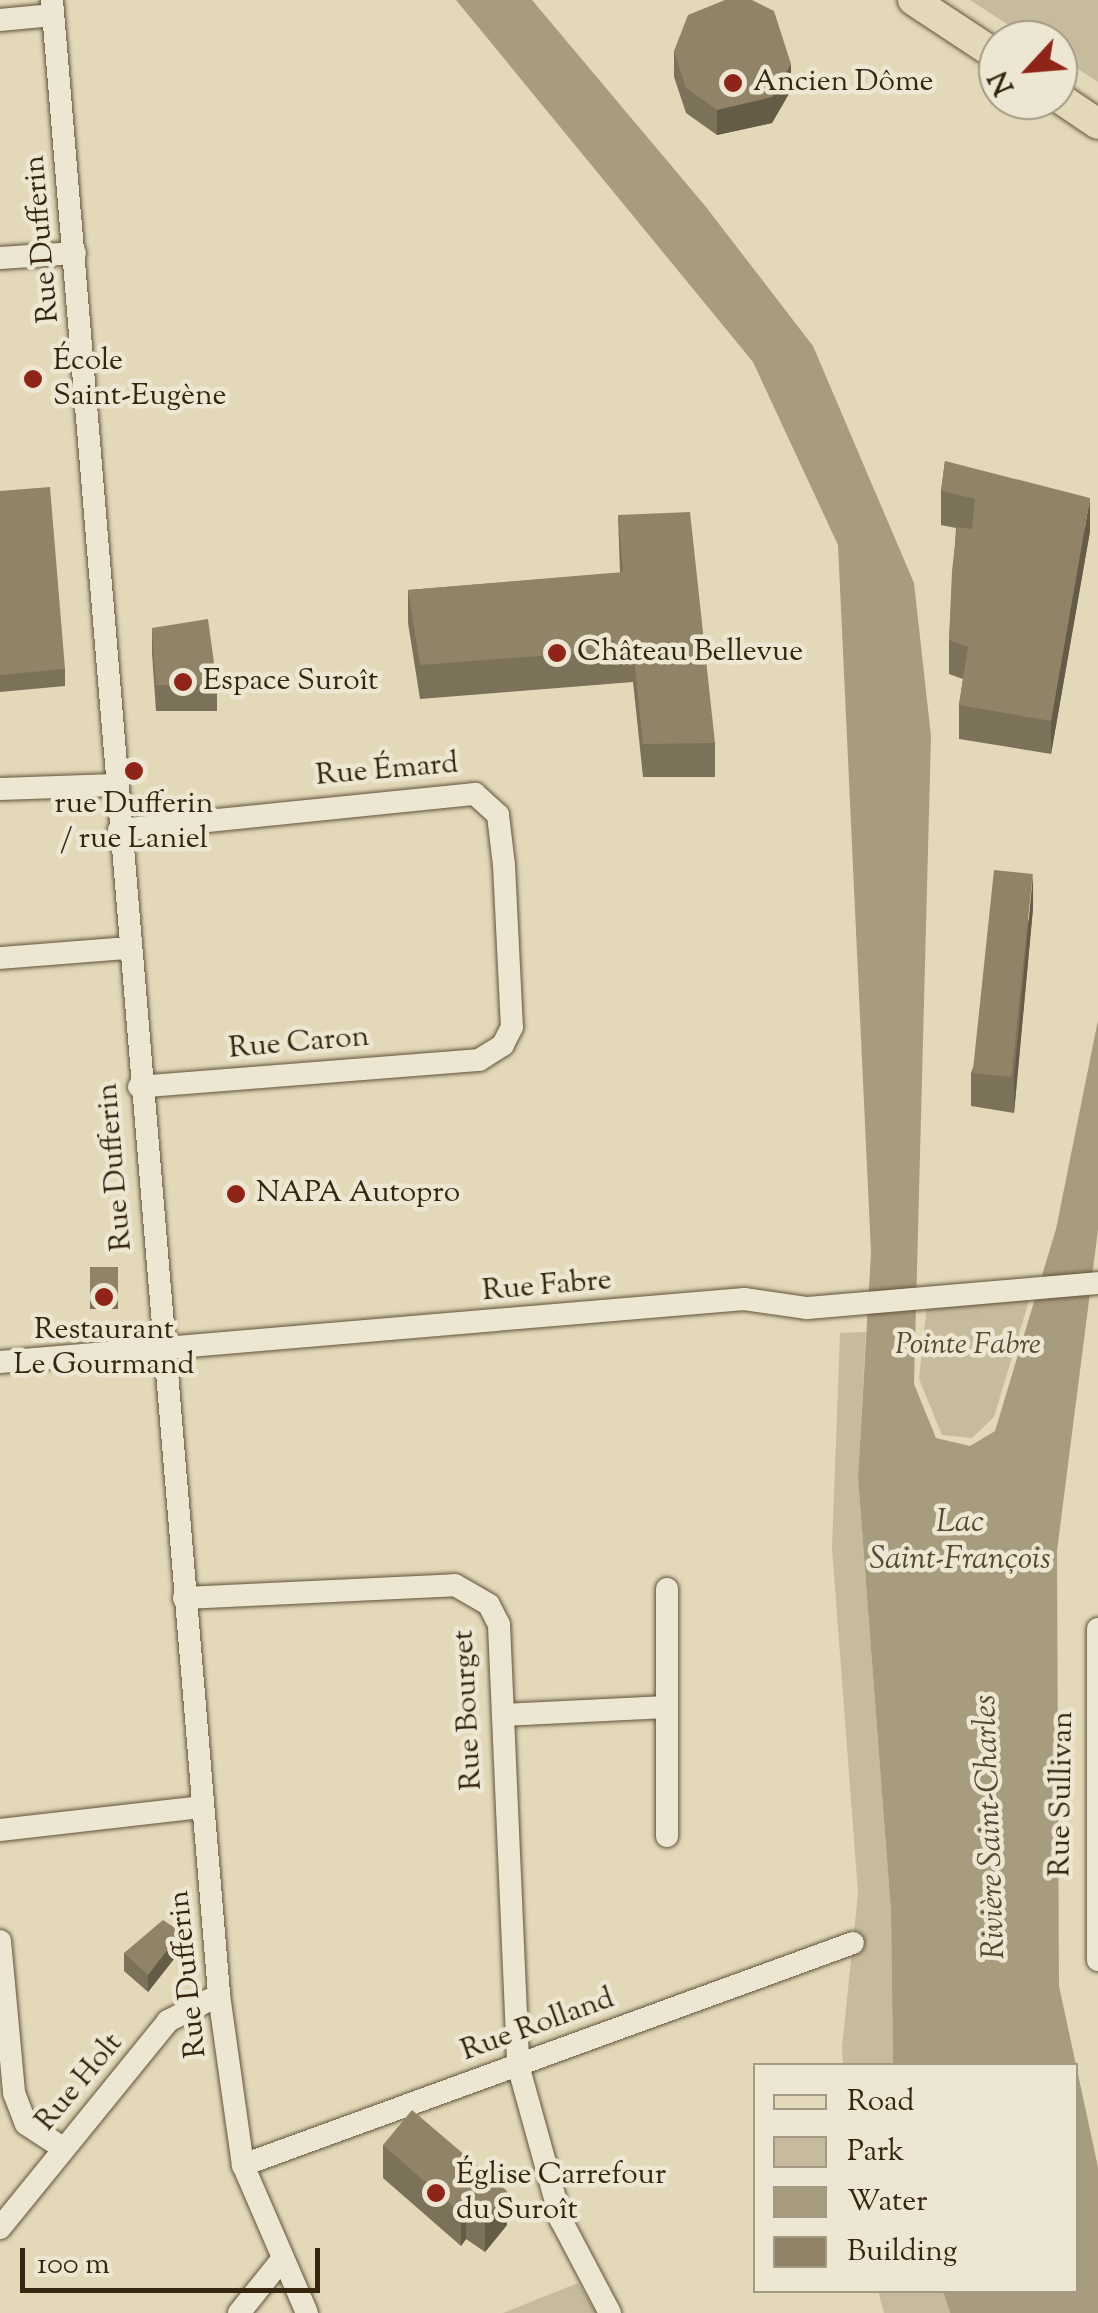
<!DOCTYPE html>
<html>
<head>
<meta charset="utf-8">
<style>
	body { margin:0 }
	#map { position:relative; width:1098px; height:2313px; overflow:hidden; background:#e3d9b9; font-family:"Sorts Mill Goudy",serif }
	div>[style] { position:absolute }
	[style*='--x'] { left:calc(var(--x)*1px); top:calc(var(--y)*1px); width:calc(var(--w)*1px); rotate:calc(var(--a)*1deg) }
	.green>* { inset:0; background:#c6bb9c }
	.water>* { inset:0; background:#a89c7f }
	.roads { filter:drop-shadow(0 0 2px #61533a) drop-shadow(0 0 2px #61533a) }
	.minor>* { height:22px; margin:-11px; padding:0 11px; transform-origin:11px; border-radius:11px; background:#ede6d2 }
	.major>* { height:30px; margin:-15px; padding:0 15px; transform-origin:15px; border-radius:15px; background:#e3d9b9 }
	.wall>* { inset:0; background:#7c7159; transform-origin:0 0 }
	.shaded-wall>* { inset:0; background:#655c48 }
	.building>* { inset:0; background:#908367; transform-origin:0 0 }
	.dots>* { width:28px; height:28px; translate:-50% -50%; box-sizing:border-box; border:5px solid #ede6d2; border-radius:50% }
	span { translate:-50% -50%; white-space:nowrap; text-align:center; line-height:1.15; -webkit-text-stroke:9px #ede6d2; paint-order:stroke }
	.poi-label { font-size:30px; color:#36260f }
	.left { translate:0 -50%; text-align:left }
	.street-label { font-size:30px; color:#36260f }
	.park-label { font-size:30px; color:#5a4b32; font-style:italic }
	.water-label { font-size:32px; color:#584931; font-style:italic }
	.legend { position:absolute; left:753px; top:2063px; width:325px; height:230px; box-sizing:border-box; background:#ede6d2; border:2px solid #a49984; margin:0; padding:12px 18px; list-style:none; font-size:30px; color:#36260f }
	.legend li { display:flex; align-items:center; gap:20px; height:50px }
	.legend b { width:50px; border:2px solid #a49984 }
	.north { position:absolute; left:978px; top:20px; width:100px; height:100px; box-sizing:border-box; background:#ede6d2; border:2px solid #a49984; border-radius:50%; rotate:244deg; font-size:28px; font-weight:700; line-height:40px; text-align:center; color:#36260f }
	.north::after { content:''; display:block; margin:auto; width:35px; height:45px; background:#8f2418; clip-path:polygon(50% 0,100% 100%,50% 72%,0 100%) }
	.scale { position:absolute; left:20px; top:2248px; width:300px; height:45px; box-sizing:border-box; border:5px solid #36260f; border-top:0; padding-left:12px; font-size:30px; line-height:35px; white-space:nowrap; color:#36260f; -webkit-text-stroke:8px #ede6d2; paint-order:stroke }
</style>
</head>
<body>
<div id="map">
	<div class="green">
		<i style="clip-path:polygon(970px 0,1098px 0,1098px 82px,1058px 56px,1058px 40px,1032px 40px)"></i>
		<i style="clip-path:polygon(1031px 1294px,994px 1417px,972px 1438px,942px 1435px,919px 1379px,927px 1304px)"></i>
		<i style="clip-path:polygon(866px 1332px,858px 1478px,891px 1912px,893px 2065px,843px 2065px,842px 2047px,858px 1893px,832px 1548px,840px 1333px)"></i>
		<i style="clip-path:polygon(578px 2283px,596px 2313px,503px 2313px)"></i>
		<i style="clip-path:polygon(878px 2291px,943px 2291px,950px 2313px,884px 2313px)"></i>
	</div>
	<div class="water">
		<i style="clip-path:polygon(456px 0,532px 0,706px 207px,813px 346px,914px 583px,931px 736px,914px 1384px,936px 1438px,970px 1446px,995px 1431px,1056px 1229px,1098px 1020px,1098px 1230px,1057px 1551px,1059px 1986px,1098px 2167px,1098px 2313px,950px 2313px,943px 2291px,1076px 2290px,1076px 2066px,893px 2064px,891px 1912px,858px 1478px,871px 1253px,838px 545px,753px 362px)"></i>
	</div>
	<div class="roads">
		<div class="minor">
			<i style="--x:52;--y:0;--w:2002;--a:85.21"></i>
			<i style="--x:219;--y:1995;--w:172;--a:82"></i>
			<i style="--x:243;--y:2165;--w:161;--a:66.6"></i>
			<i style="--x:0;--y:20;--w:53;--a:-5.4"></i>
			<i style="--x:0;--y:258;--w:75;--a:-3.8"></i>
			<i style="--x:0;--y:789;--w:115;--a:-2"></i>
			<i style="--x:119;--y:830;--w:358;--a:-5.8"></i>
			<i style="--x:475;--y:794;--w:31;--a:42"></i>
			<i style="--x:498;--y:815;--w:50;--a:83.2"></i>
			<i style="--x:504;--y:865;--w:162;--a:87.2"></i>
			<i style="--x:512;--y:1027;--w:20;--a:117"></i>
			<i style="--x:503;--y:1045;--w:28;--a:148"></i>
			<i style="--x:479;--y:1060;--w:341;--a:175.5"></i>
			<i style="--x:0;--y:958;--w:128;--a:-4.5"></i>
			<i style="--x:0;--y:1362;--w:747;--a:-4.84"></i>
			<i style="--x:744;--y:1299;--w:64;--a:8.1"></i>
			<i style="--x:807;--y:1308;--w:292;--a:-4.9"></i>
			<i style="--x:184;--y:1598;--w:271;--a:-2.7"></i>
			<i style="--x:455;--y:1585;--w:39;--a:30"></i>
			<i style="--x:489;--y:1605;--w:22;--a:63"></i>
			<i style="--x:499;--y:1625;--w:440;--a:87.5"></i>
			<i style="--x:518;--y:2065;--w:161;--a:74.5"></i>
			<i style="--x:561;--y:2220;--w:105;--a:62.2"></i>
			<i style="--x:1098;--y:1629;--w:331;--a:90"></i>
			<i style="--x:503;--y:1715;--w:163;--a:-2.8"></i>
			<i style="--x:0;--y:1830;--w:204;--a:-6.5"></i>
			<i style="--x:667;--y:1836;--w:247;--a:-90"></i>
			<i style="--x:0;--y:1941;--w:153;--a:84.7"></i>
			<i style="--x:14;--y:2093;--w:33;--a:69"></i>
			<i style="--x:26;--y:2124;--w:44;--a:33"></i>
			<i style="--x:243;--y:2165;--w:649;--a:-20"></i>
			<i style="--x:0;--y:2228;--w:267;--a:-50.9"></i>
			<i style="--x:168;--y:2021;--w:57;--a:-27"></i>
			<i style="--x:239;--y:2313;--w:64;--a:-51.3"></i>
		</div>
		<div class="major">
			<i style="--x:913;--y:0;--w:102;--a:33.4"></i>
			<i style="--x:1058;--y:97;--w:48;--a:34"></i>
		</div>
	</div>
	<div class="wall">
		<i style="clip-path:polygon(674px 51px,791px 90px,772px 123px,717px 135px,686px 113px,674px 77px)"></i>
		<i style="clip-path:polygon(945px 461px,1090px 531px,1051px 754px,959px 739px,959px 705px,963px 679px,949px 674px,949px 640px,956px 528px,941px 525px,941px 491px)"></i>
		<i style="clip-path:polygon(0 491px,65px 669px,65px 686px,0 692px)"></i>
		<i style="clip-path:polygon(618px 515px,715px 743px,715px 777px,643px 777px,633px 682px,420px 699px,408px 623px,408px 590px,620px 573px)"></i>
		<i style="clip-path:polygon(152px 628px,217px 685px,217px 711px,156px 711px,152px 653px)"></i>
		<i style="clip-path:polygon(1033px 908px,1014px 1113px,971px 1106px,971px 1073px)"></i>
		<i style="left:90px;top:1267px;width:28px;height:42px"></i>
		<i style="clip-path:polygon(181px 1950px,148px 1992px,124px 1971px,124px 1953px)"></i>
		<i style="clip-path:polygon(383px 2145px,507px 2225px,485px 2252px,466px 2239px,461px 2246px,383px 2178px)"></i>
	</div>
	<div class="shaded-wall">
		<i style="clip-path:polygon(791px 64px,791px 90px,772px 123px,717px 135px,717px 110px)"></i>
		<i style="clip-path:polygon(1090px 498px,1090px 531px,1051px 754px,1051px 721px)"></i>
		<i style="clip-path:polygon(1033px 874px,1033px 908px,1014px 1113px,1014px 1079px)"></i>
		<i style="clip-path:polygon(181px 1932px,181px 1950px,148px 1992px,148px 1975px)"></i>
		<i style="clip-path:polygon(507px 2191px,507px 2225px,485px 2252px,485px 2219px)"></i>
		<i style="clip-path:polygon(466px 2206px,466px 2239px,461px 2246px,461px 2213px)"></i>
	</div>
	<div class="building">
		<i style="clip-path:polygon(725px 0,752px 0,774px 11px,791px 64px,772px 97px,717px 110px,686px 88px,674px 51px,688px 15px)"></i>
		<i style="clip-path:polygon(945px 461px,1090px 498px,1051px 721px,959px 705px,968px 647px,949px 640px,952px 571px,957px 527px,972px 529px,975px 499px,941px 491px)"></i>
		<i style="clip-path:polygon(50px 487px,65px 669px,0 675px,0 491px)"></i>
		<i style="clip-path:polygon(690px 512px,715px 743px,643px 744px,633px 649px,420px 665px,408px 590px,623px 572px,618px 515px)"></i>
		<i style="clip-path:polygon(208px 619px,217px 685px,156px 685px,152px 628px)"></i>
		<i style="left:994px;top:870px;width:39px;height:204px;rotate:6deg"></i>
		<i style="left:90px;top:1267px;width:28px;height:25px"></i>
		<i style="clip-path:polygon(163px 1920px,181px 1932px,148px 1975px,124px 1953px)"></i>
		<i style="clip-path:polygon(412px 2110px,507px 2191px,485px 2219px,466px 2206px,461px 2213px,383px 2145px)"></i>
	</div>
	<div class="dots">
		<i style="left:733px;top:83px;background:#8f2418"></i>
		<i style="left:33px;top:379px;background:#8f2418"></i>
		<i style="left:557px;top:653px;background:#8f2418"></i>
		<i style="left:183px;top:682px;background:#8f2418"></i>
		<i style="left:134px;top:771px;background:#8f2418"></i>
		<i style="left:236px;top:1194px;background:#8f2418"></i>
		<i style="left:104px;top:1297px;background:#8f2418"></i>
		<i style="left:436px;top:2193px;background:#8f2418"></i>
	</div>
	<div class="poi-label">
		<span class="left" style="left:753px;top:83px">Ancien Dôme</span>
		<span class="left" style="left:53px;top:379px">École<br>Saint-Eugène</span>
		<span class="left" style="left:577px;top:653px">Château Bellevue</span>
		<span class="left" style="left:203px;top:682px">Espace Suroît</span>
		<span style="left:134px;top:822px">rue Dufferin<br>/ rue Laniel</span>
		<span class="left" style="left:256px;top:1194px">NAPA Autopro</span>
		<span style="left:104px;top:1348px">Restaurant<br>Le Gourmand</span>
		<span class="left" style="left:456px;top:2193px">Église Carrefour<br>du Suroît</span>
	</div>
	<div class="street-label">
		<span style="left:43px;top:239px;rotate:-95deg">Rue Dufferin</span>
		<span style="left:387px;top:771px;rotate:-5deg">Rue Émard</span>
		<span style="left:299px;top:1044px;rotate:-5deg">Rue Caron</span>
		<span style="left:116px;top:1167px;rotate:-95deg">Rue Dufferin</span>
		<span style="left:547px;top:1287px;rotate:-5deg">Rue Fabre</span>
		<span style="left:469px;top:1710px;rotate:-93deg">Rue Bourget</span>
		<span style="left:1063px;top:1794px;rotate:-89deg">Rue Sullivan</span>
		<span style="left:189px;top:1974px;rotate:-96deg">Rue Dufferin</span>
		<span style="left:538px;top:2026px;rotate:-20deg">Rue Rolland</span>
		<span style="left:80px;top:2083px;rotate:-50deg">Rue Holt</span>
	</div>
	<div class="park-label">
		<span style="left:968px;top:1346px">Pointe Fabre</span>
	</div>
	<div class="water-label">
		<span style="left:960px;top:1542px">Lac<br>Saint-François</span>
		<span style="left:991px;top:1827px;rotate:-92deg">Rivière Saint-Charles</span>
	</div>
	<ul class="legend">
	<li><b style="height:12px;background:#e3d9b9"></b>Road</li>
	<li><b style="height:28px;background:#c6bb9c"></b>Park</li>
	<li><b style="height:28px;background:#a89c7f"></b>Water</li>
	<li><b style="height:28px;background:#908367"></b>Building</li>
	</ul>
	<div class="north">N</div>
	<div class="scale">100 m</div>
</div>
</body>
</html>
